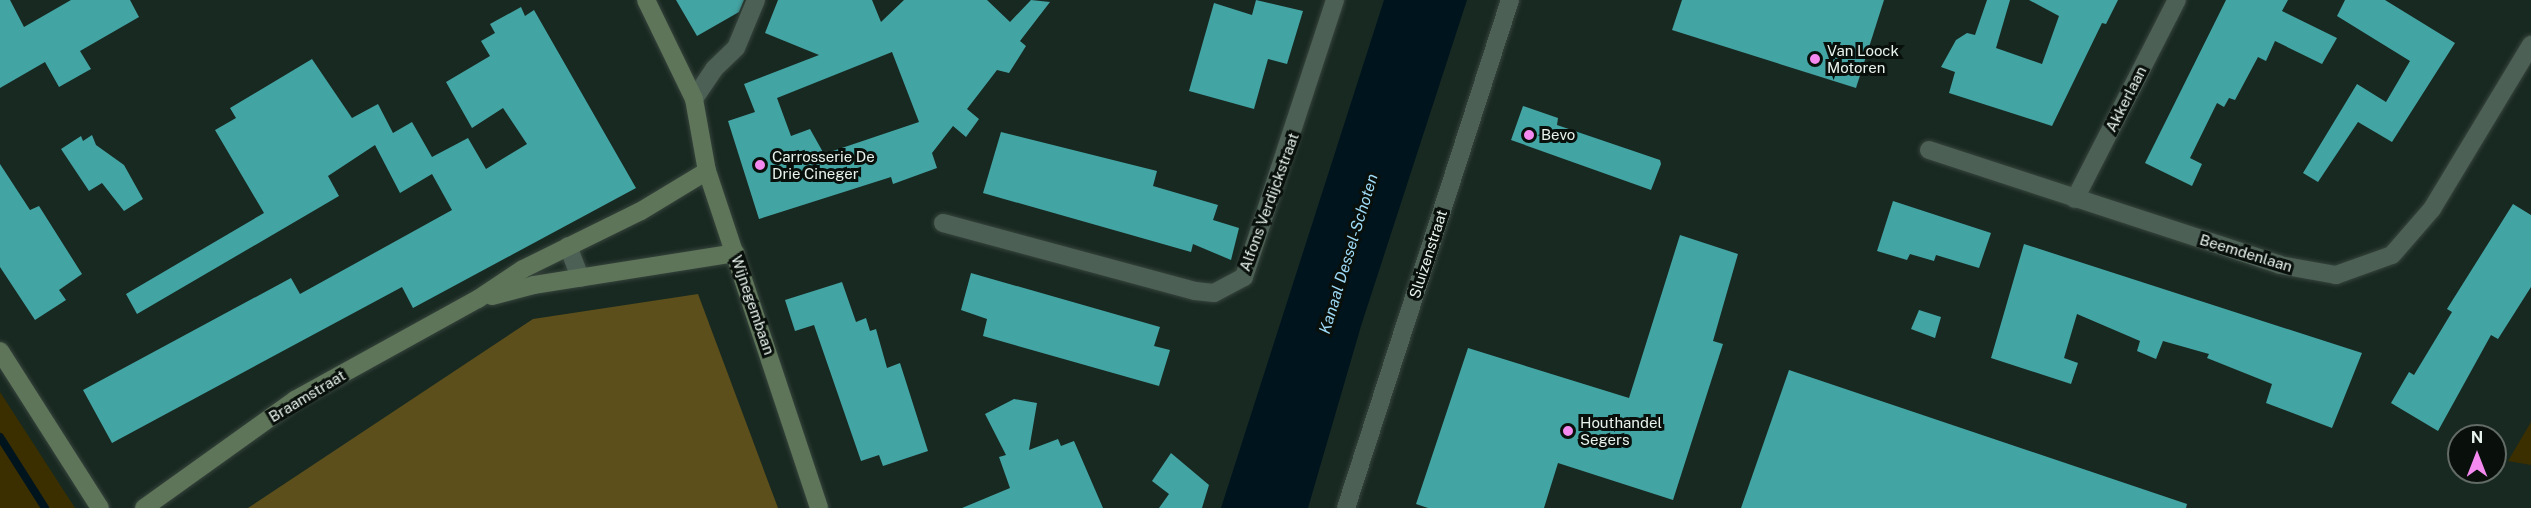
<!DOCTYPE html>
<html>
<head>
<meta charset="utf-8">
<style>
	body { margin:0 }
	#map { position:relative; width:2531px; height:508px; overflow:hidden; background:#182921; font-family:"Public Sans",sans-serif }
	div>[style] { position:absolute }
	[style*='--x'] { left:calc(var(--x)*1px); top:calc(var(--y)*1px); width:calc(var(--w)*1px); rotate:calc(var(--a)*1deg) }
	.green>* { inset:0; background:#3b2f00 }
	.forest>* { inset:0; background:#5c4f1b }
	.water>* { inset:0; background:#00141e }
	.stream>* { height:8px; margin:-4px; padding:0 4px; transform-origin:4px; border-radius:4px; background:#00141e }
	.building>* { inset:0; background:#43a4a4 }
	.roads { filter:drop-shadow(0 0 2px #36443c) drop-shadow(0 0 2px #36443c) }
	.street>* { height:18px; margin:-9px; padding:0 9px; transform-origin:9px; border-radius:9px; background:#4d6056 }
	.secondary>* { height:18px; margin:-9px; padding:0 9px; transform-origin:9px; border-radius:9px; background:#5f755a }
	.dots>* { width:16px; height:16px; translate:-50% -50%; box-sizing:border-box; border:3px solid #09100c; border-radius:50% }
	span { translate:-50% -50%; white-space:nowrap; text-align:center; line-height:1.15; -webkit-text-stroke:6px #09100c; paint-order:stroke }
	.poi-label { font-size:15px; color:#e9f3ed }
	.left { translate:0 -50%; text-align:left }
	.street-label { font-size:15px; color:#e9f3ed }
	.water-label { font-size:16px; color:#9edaf6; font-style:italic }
	.north { position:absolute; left:2447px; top:424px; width:60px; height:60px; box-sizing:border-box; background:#09100c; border:2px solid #636b66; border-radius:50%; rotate:0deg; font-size:16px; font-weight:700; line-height:24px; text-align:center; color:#e9f3ed }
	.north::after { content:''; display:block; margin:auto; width:21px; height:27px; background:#f489f0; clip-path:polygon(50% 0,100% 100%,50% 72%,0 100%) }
</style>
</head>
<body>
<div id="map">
	<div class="green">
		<i style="clip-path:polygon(0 392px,75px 508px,0 508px)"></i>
		<i style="clip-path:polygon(2531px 422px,2531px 465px,2508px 461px)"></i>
	</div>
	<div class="forest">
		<i style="clip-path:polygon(698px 294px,778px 508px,248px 508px,533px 319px)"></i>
	</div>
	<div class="water">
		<i style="clip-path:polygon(1384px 0,1467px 0,1361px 326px,1308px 508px,1221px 508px)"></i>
	</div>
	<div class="stream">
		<i style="--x:0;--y:437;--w:84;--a:57.6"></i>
	</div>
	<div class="building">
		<i style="clip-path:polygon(0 0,10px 0,24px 27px,71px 0,130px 0,139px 17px,80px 51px,91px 69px,59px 87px,45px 62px,0 88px)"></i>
		<i style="clip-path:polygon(676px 0,744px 0,739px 12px,697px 36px)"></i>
		<i style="clip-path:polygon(evenodd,778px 0,872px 0,881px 22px,904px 0,987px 0,1010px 22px,1031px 0,1050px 2px,1020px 41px,1026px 46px,1009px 73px,997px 70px,967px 109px,979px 119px,966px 137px,953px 126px,932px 153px,937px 168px,893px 184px,891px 177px,759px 219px,728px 121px,755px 112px,744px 84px,819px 55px,765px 33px,778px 0,892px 52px,919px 122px,824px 154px,810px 129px,791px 136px,777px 98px,892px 52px)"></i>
		<i style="clip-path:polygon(1256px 0,1303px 11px,1287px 64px,1268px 59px,1254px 109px,1189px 91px,1214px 3px,1252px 15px)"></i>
		<i style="clip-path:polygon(1682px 0,1884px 0,1856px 88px,1672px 30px)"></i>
		<i style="clip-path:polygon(1987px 0,2010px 0,1996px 48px,2042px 64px,2059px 16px,2029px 0,2118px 0,2106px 24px,2102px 23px,2052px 126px,1949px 93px,1955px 72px,1941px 67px,1956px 40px,1967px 33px,1975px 35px)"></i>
		<i style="clip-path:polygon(2226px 0,2288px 0,2282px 11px,2337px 38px,2322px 64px,2275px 41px,2266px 61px,2258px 57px,2235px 100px,2229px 98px,2224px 107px,2217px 103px,2190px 158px,2202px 164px,2192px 186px,2145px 163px)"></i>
		<i style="clip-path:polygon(2345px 0,2385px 0,2455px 43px,2392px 142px,2358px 122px,2318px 182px,2303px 173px,2357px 84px,2386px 102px,2410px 61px,2337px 16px)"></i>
		<i style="clip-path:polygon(521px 7px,525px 16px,534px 10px,636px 188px,413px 308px,402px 287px,112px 443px,83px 390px,291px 278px,300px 294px,452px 210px,432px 174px,400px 193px,375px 145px,328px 176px,339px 196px,137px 314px,126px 294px,264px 213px,215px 130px,236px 118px,230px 108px,312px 59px,352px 118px,378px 104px,393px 133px,412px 122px,432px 157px,468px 138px,486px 169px,527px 144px,503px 108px,472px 128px,446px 82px,490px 56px,481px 41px,495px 33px,490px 24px)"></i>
		<i style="clip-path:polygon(1523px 106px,1558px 118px,1557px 125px,1660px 160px,1661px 164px,1651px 190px,1511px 140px)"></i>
		<i style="clip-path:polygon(1001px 132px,1157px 171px,1153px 186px,1218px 205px,1213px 220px,1239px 228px,1231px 260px,1193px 244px,1191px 252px,983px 193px)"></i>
		<i style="clip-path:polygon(92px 135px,96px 145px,124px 165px,143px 199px,124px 211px,102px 183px,89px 191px,61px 149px,81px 136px,83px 141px)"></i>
		<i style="clip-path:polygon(0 164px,30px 210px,39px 206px,82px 274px,59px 290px,66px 300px,35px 320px,0 267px)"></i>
		<i style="clip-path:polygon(1893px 201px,1991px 233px,1979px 268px,1936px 255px,1934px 261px,1910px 254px,1907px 260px,1877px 251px)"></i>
		<i style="clip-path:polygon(2513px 204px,2531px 215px,2531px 287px,2498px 339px,2491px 335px,2438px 431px,2391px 403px,2409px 372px,2414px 375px,2452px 312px,2447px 309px)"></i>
		<i style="clip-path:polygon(1680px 235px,1738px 254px,1713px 341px,1723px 344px,1673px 500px,1558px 463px,1544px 508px,1428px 508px,1416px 504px,1468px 348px,1629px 398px)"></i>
		<i style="clip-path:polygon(2024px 244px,2362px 353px,2332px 428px,2266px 403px,2272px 384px,2207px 358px,2209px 354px,2163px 341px,2156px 359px,2137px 351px,2140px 341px,2077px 314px,2064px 358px,2078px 363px,2071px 384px,1991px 358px)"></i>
		<i style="clip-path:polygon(971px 273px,1160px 327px,1154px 346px,1170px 350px,1159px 386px,983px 336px,987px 319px,961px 310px)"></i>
		<i style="clip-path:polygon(842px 282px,856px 322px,866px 318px,870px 331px,876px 329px,887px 368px,900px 363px,928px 451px,883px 466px,879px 455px,861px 461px,814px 325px,795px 331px,785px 300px)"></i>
		<i style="clip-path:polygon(1919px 310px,1941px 317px,1935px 338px,1911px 329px)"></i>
		<i style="clip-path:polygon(1789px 370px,2187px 504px,2186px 508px,1741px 508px)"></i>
		<i style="clip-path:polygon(1014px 399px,1037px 403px,1029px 450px,1058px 439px,1061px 446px,1074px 441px,1103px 508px,962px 508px,1010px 488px,999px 457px,1006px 455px,985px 414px)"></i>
		<i style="clip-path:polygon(1171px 453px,1209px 485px,1202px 508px,1159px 508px,1169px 494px,1152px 481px)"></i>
	</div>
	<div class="roads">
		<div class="street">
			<i style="--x:694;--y:99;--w:36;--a:-56"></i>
			<i style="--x:714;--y:69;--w:30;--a:-44"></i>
			<i style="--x:736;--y:48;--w:52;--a:-67.4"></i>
			<i style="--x:1929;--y:150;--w:369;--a:18.1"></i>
			<i style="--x:2280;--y:265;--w:57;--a:10.1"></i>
			<i style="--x:2336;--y:275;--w:59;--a:-19.7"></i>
			<i style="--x:2392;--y:255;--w:61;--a:-49"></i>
			<i style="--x:2432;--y:209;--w:192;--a:-58.9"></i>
			<i style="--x:2075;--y:199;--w:224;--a:-62.9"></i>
			<i style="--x:943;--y:223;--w:261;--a:15.1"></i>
			<i style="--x:1195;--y:291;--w:19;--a:6"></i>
			<i style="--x:1214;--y:293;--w:34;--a:-28"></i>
			<i style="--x:1244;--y:277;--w:292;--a:-71.8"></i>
			<i style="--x:568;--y:246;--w:34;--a:69"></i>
			<i style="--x:1346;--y:508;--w:534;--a:-72.11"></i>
		</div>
		<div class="secondary">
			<i style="--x:646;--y:0;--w:110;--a:64.1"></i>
			<i style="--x:694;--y:99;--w:73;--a:79.8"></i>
			<i style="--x:707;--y:171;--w:355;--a:71.6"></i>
			<i style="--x:492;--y:296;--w:43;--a:-14.7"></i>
			<i style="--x:534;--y:285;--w:204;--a:-9"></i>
			<i style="--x:0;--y:351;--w:186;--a:57.5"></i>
			<i style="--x:144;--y:508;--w:186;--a:-35.6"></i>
			<i style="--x:295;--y:400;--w:209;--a:-28.9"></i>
			<i style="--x:478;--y:299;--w:54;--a:-33.7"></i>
			<i style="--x:523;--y:269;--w:131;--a:-26.2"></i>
			<i style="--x:641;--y:211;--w:77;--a:-31.2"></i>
		</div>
	</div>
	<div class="dots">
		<i style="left:1815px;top:59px;background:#f489f0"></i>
		<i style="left:1529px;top:135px;background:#f489f0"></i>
		<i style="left:760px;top:165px;background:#f489f0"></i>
		<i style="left:1568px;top:431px;background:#f489f0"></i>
	</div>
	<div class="poi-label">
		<span class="left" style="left:1827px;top:59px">Van Loock<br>Motoren</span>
		<span class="left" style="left:1541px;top:135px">Bevo</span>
		<span class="left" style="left:772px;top:165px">Carrosserie De<br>Drie Cineger</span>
		<span class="left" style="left:1580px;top:431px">Houthandel<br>Segers</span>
	</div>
	<div class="street-label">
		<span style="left:2126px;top:99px;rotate:-63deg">Akkerlaan</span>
		<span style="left:1269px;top:202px;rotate:-70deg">Alfons Verdijckstraat</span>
		<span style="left:2246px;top:253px;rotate:17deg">Beemdenlaan</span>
		<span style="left:1428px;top:254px;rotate:-72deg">Sluizenstraat</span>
		<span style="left:753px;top:305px;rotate:71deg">Wijnegembaan</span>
		<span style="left:307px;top:396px;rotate:-31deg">Braamstraat</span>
	</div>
	<div class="water-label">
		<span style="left:1349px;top:254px;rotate:-73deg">Kanaal Dessel-Schoten</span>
	</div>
	<div class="north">N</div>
</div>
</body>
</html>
